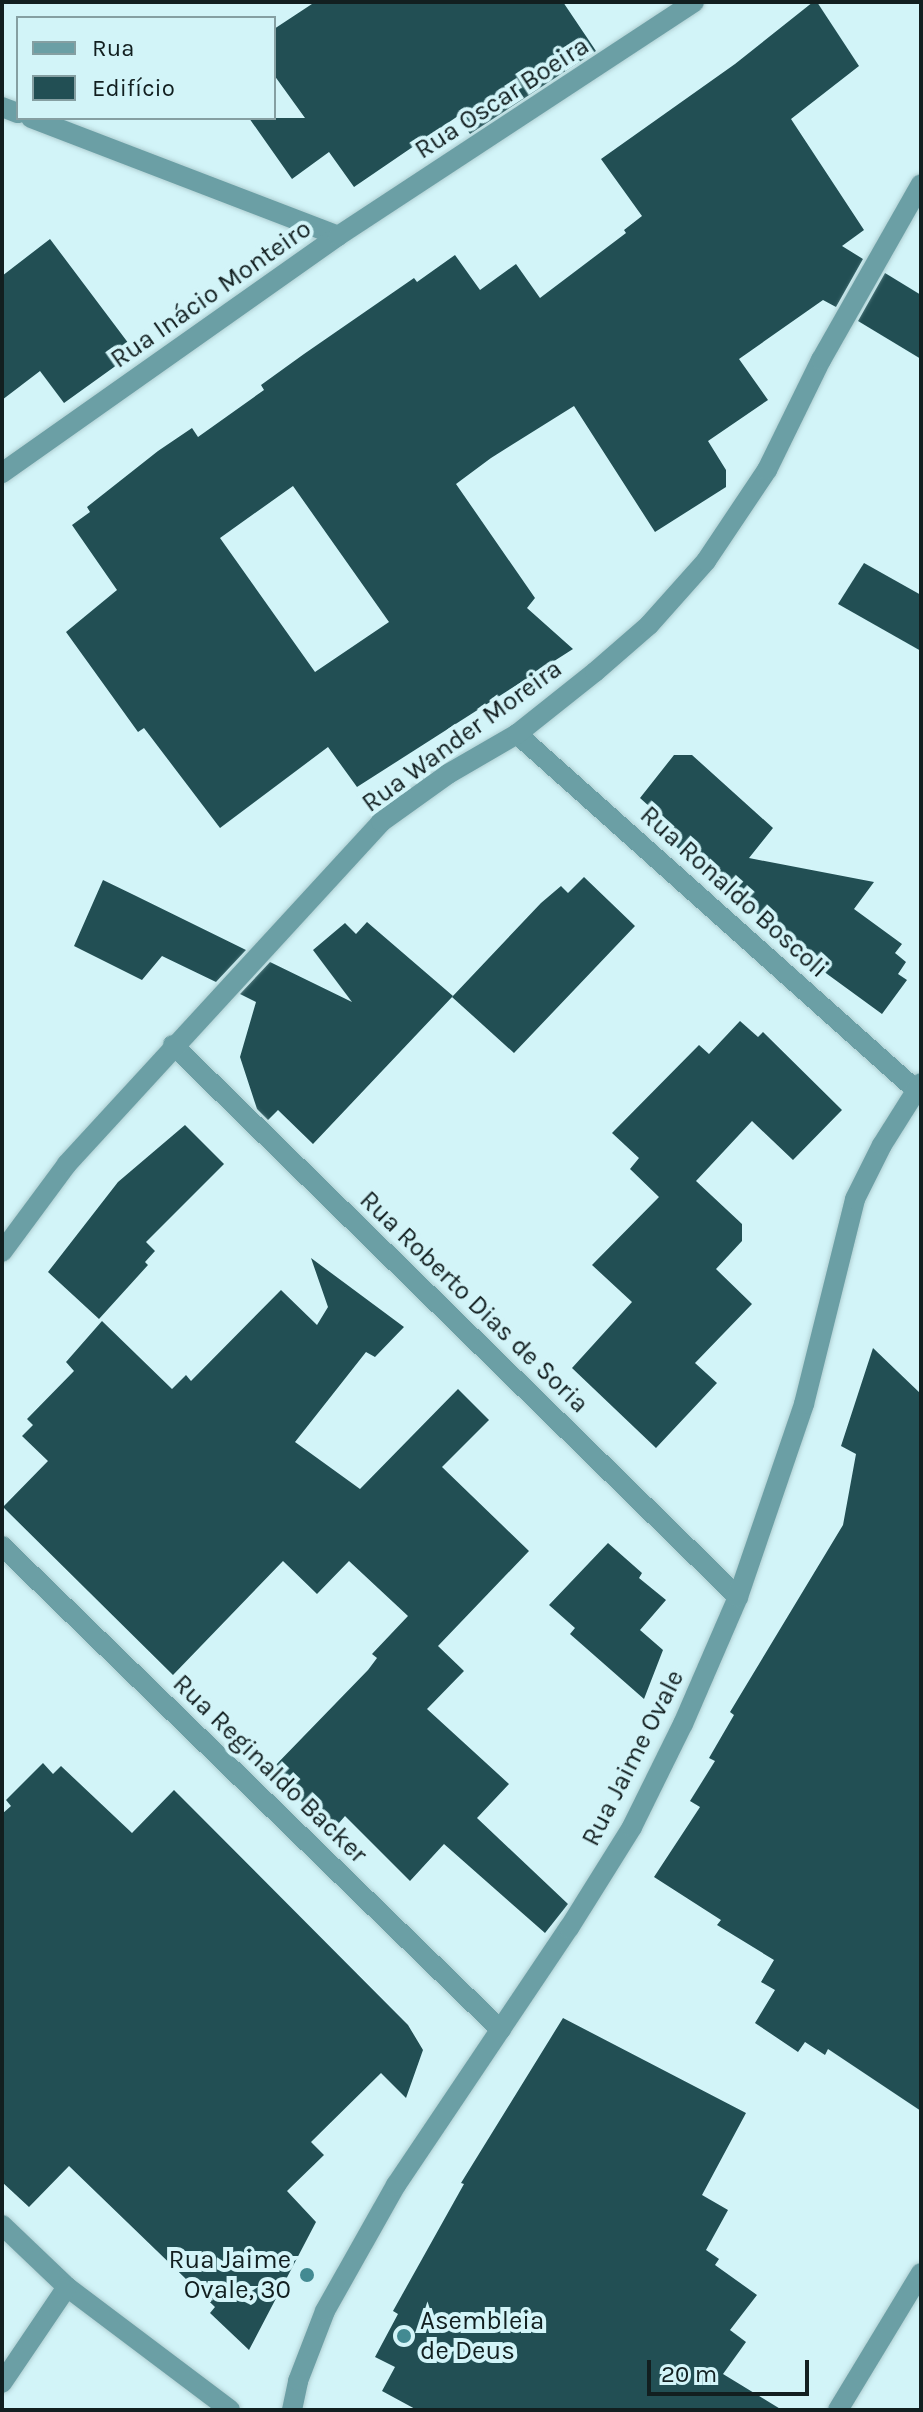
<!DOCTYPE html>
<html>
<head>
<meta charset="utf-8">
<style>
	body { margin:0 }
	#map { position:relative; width:923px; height:2412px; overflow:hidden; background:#d2f4f8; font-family:Karla,sans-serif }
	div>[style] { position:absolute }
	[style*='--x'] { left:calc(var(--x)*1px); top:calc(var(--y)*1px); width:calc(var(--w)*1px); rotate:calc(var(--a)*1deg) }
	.building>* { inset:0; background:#224f54 }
	.roads { filter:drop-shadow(0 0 2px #afced1) drop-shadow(0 0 2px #afced1) }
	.street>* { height:20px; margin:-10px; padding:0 10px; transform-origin:10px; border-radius:10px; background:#6b9fa5 }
	.dots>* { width:22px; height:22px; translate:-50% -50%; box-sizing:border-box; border:4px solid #d2f4f8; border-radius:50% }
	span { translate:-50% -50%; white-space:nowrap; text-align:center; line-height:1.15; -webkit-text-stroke:8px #d2f4f8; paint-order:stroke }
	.street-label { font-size:26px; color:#121f20 }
	.poi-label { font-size:26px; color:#121f20 }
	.right { translate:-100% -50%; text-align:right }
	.left { translate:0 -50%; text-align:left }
	.frame { position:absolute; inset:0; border:4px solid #121f20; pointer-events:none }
	.legend { position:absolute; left:16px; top:16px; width:260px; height:104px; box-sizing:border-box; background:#d2f4f8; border:2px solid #859fa2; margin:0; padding:10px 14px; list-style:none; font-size:24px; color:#121f20 }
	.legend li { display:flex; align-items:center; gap:16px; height:40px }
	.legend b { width:40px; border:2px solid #859fa2 }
	.scale { position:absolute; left:647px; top:2360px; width:162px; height:36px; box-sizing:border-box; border:4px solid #121f20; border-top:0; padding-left:10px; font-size:24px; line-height:28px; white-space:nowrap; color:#121f20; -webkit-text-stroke:6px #d2f4f8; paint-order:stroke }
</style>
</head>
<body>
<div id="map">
	<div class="building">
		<i style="clip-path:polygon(315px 2px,563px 2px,596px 51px,470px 134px,458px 116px,354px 187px,329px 152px,292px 179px,249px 118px,305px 118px,274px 75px,274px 29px)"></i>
		<i style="clip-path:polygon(evenodd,813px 2px,817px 2px,859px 66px,791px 119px,864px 230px,842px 246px,863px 259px,836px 307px,823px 300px,739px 359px,768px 400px,708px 441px,726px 470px,726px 487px,655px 532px,574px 406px,491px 458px,456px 484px,535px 598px,527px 608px,573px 649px,357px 787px,328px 747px,220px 828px,144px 728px,138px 732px,66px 632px,117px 590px,72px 525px,90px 512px,87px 507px,158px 451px,192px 428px,198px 437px,264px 390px,261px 385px,304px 354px,414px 278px,417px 282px,455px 255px,480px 290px,516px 264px,540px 298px,626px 233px,624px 230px,642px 216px,601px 159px,735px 64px,813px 2px,293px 486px,389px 622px,315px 672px,220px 538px,293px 486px)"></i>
		<i style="clip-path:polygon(50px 239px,135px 352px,64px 403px,40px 371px,2px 400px,2px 276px)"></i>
		<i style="clip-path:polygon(885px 273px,921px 295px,921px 359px,858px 321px)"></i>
		<i style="clip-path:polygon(864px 563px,921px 595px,921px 651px,838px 604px)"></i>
		<i style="clip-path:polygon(674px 755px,692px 755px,773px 828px,749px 858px,874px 882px,854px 909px,902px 944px,895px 953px,906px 962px,898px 974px,907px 980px,882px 1014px,823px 971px,823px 960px,746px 906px,741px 912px,654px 824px,660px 816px,640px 798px)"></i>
		<i style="clip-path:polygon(584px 877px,635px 926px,514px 1053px,452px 997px,541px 903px,561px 886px,568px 893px)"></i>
		<i style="clip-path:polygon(103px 880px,134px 895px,246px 950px,216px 982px,162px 956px,142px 980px,74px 946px)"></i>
		<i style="clip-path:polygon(367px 922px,453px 996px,313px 1144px,278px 1110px,268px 1120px,257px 1109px,240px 1057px,256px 1002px,240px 994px,270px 962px,352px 1002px,313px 950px,345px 923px,356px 934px)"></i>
		<i style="clip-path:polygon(740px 1021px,758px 1037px,763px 1032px,842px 1110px,793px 1160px,752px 1121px,696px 1181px,742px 1224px,742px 1241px,716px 1269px,752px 1304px,695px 1363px,717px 1383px,656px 1448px,572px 1368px,632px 1302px,592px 1265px,659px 1197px,630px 1169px,639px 1158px,612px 1133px,699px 1045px,709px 1054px)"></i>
		<i style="clip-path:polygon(185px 1125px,224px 1164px,146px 1242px,155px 1251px,145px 1262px,148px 1265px,99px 1319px,48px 1272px,118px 1182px)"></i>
		<i style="clip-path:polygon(311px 1258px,404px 1327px,375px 1357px,366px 1352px,295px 1442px,360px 1489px,458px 1389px,489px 1420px,442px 1467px,529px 1551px,438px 1646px,464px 1671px,427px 1709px,509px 1784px,477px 1818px,568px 1904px,545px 1933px,444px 1844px,410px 1881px,345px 1816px,332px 1831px,270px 1771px,368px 1670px,377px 1658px,372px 1654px,408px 1616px,349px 1561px,317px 1594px,283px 1561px,173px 1675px,3px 1507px,48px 1461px,22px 1436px,33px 1425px,27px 1419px,74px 1371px,66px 1362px,102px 1321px,172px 1389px,186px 1375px,191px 1381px,281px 1290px,317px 1325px,328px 1307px)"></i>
		<i style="clip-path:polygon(873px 1348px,921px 1394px,921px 2111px,828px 2049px,825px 2055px,805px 2042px,798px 2052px,755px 2023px,775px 1990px,761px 1982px,774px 1960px,717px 1925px,721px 1920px,654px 1877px,700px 1807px,690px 1801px,715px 1761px,709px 1758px,734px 1715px,730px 1712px,843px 1525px,856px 1454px,841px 1446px)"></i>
		<i style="clip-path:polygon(608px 1543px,642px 1573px,639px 1578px,666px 1600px,640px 1630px,663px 1650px,644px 1699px,570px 1634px,575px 1628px,549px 1605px)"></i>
		<i style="clip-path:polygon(43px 1763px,53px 1774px,61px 1766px,132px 1833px,174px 1790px,408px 2025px,423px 2050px,406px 2098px,381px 2073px,311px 2142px,324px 2155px,287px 2191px,316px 2222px,249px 2350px,210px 2313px,215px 2307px,69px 2166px,29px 2207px,2px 2182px,2px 1814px,11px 1806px,6px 1800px)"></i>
		<i style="clip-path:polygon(563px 2018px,746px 2113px,702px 2195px,728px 2210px,706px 2250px,719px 2259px,715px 2265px,757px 2295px,730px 2330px,746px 2342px,723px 2374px,782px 2410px,417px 2410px,382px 2391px,395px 2367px,375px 2357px,398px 2314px,393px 2311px,464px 2184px,461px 2183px)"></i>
	</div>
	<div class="roads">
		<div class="street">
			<i style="--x:2;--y:107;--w:17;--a:21"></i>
			<i style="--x:31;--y:118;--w:329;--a:21"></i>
			<i style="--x:2;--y:473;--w:411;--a:-35.2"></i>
			<i style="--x:338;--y:236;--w:426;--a:-33.3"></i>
			<i style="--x:517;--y:734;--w:535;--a:41.74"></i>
			<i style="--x:173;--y:1045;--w:790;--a:44.33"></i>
			<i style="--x:2;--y:1252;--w:109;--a:-53.5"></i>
			<i style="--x:67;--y:1164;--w:464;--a:-47.4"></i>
			<i style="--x:381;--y:822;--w:82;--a:-35.6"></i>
			<i style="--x:448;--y:774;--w:80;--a:-30.1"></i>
			<i style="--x:517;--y:734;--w:100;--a:-38.5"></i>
			<i style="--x:595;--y:672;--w:72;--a:-41"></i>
			<i style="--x:649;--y:625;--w:86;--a:-48.3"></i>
			<i style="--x:706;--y:561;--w:110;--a:-56.2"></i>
			<i style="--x:767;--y:470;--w:123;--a:-63.9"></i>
			<i style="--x:821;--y:360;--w:202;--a:-60.4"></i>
			<i style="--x:2;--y:1546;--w:695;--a:44.13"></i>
			<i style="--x:2;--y:2225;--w:90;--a:43.6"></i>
			<i style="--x:67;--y:2287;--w:204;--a:37"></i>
			<i style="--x:2;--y:2383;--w:116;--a:-55.9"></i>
			<i style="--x:292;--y:2410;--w:30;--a:-78"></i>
			<i style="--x:298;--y:2381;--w:75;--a:-68.9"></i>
			<i style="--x:325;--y:2311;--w:145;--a:-60.6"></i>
			<i style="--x:396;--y:2185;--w:310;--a:-56.1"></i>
			<i style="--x:569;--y:1928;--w:119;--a:-58"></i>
			<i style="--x:632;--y:1827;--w:115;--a:-63.7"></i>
			<i style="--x:683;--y:1724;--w:138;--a:-66.6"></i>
			<i style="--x:738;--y:1597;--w:204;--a:-71.1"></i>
			<i style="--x:804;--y:1404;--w:211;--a:-76"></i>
			<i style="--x:855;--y:1199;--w:60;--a:-63.4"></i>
			<i style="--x:882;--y:1145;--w:73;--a:-57.8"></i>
			<i style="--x:838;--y:2410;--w:160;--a:-58.8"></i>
		</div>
	</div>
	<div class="dots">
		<i style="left:307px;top:2275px;background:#438a92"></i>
		<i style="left:404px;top:2336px;background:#438a92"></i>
	</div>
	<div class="street-label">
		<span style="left:502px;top:98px;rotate:-33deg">Rua Oscar Boeira</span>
		<span style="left:211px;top:294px;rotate:-35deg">Rua Inácio Monteiro</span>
		<span style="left:462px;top:736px;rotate:-36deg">Rua Wander Moreira</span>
		<span style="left:734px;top:892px;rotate:42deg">Rua Ronaldo Boscoli</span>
		<span style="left:474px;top:1302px;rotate:44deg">Rua Roberto Dias de Soria</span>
		<span style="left:633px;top:1758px;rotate:-63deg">Rua Jaime Ovale</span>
		<span style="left:270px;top:1769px;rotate:44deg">Rua Reginaldo Backer</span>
	</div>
	<div class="poi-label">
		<span class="right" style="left:291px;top:2275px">Rua Jaime<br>Ovale, 30</span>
		<span class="left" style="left:420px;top:2336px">Asembleia<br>de Deus</span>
	</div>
	<div class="frame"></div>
	<ul class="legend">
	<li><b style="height:10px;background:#6b9fa5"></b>Rua</li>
	<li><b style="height:22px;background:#224f54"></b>Edifício</li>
	</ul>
	<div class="scale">20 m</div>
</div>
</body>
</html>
